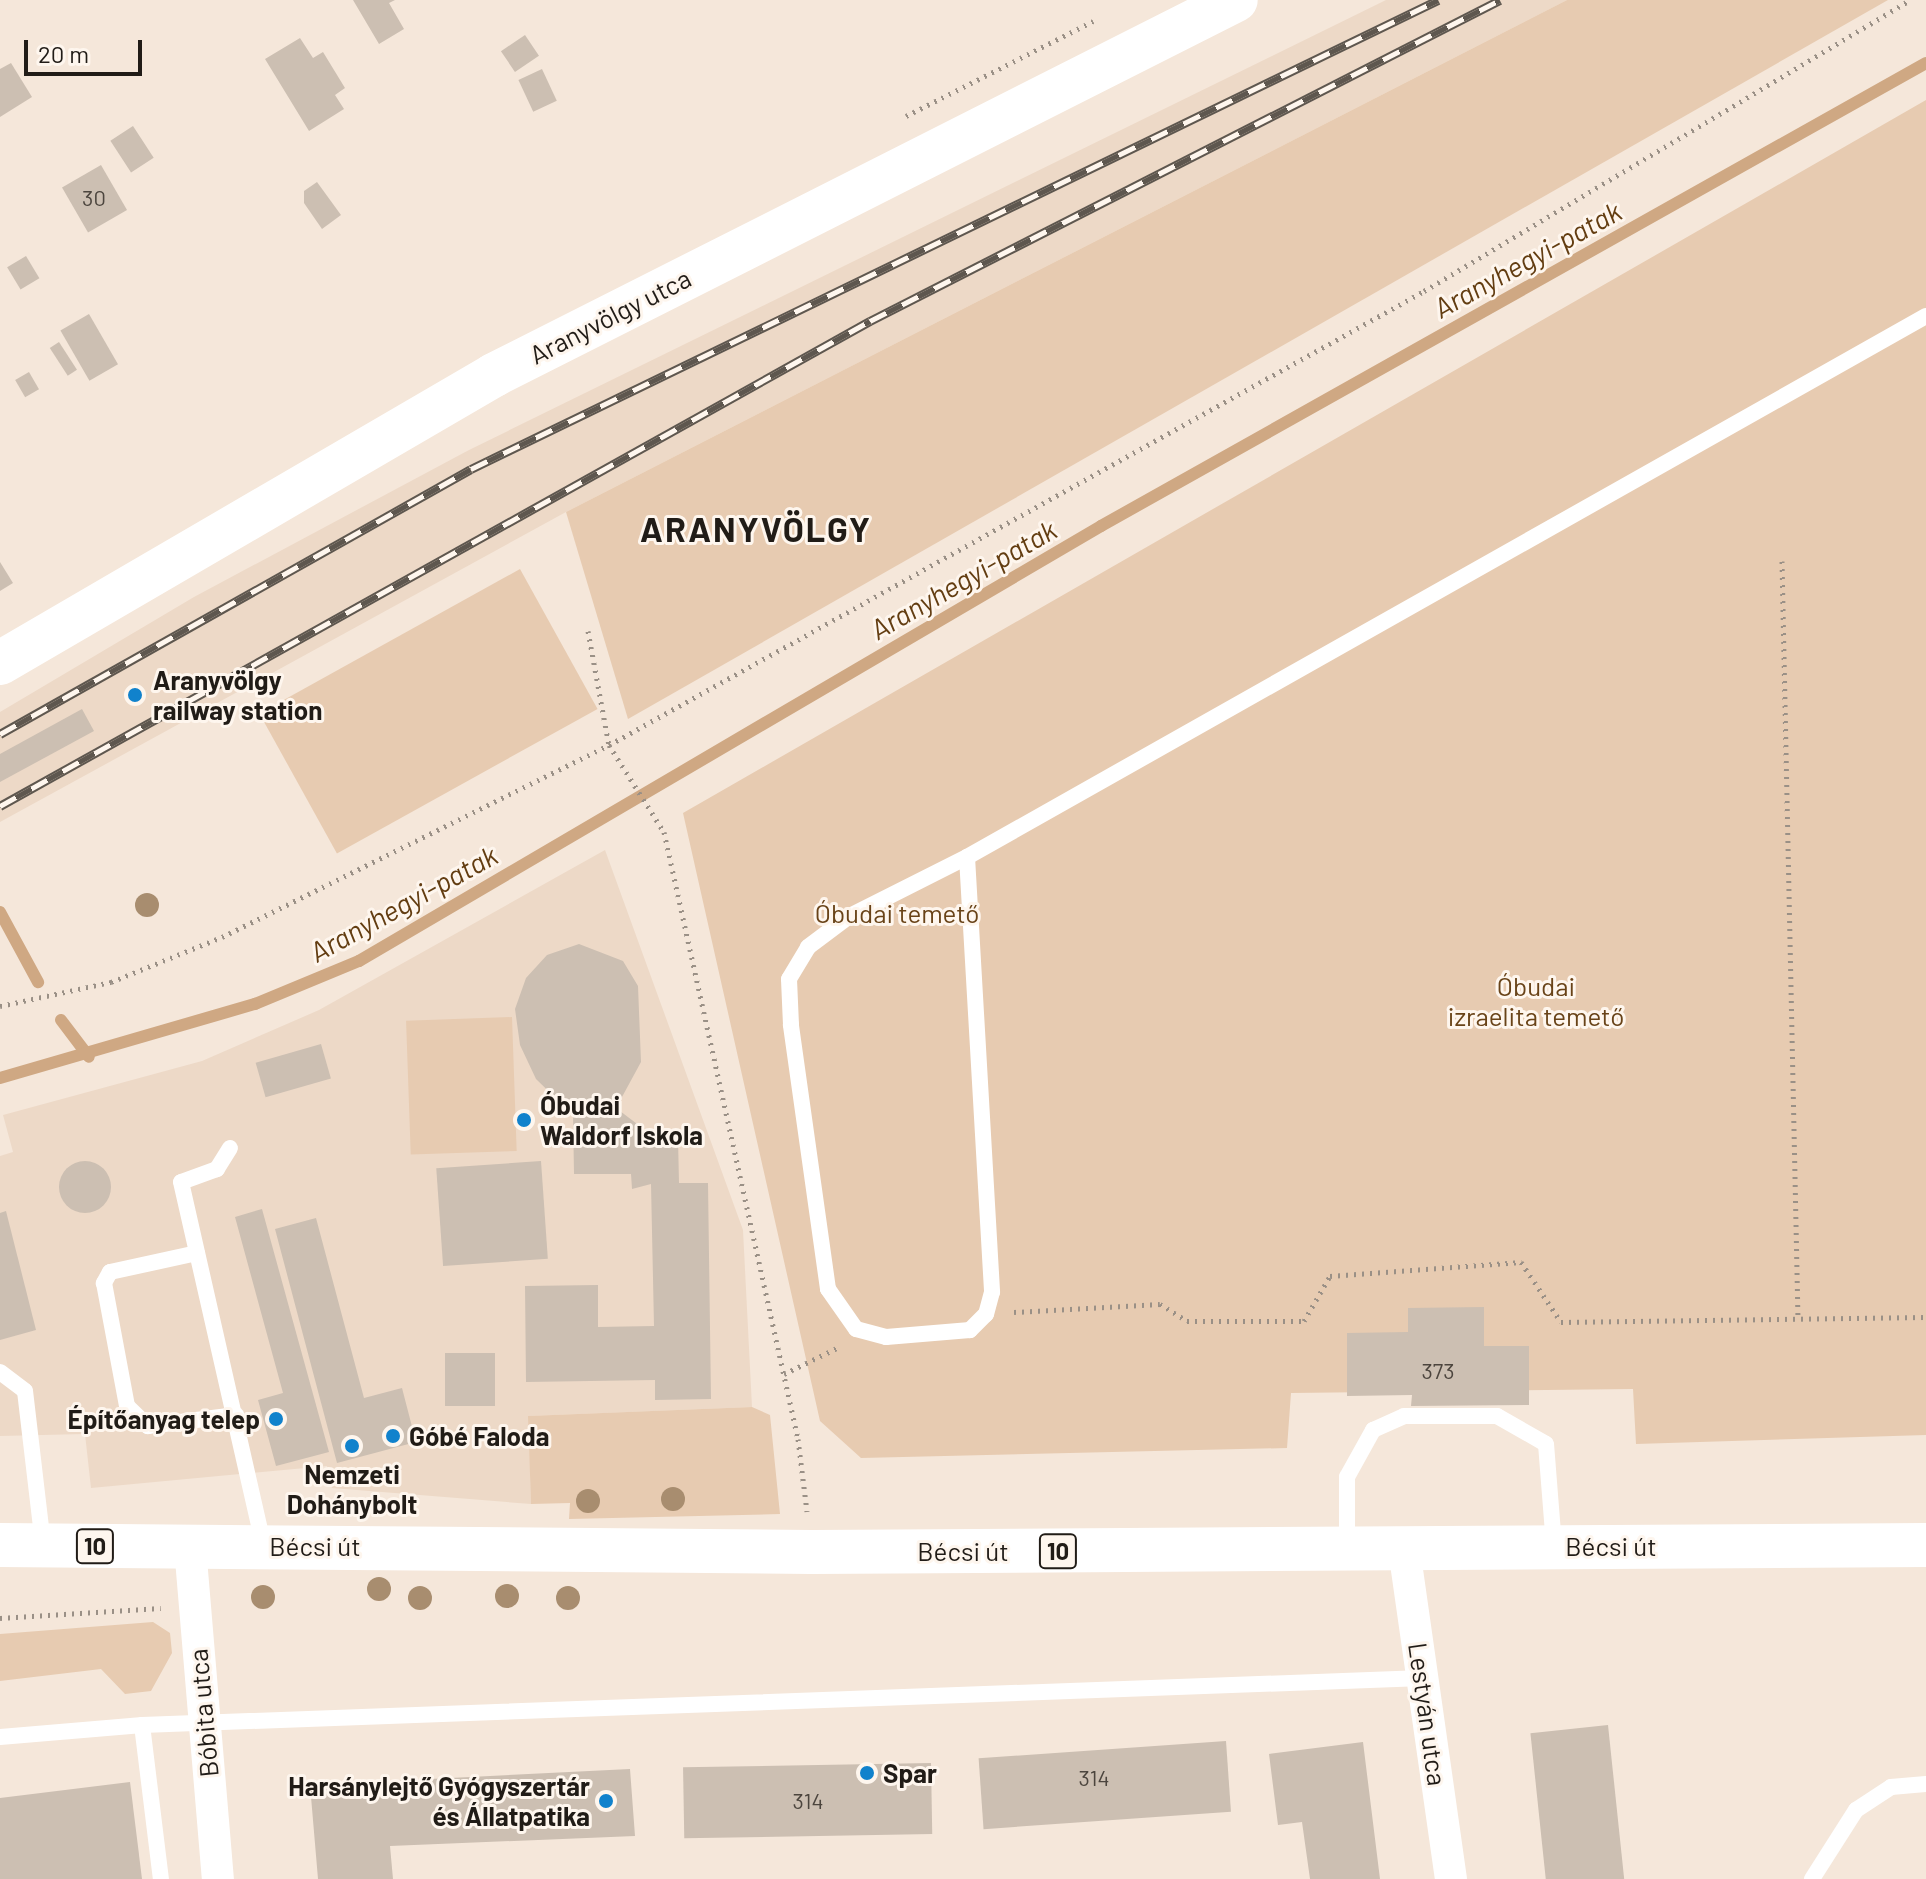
<!DOCTYPE html>
<html>
<head>
<meta charset="utf-8">
<style>
	body { margin:0 }
	#map { position:relative; width:1926px; height:1879px; overflow:hidden; background:#f5e7da; font-family:Barlow,sans-serif }
	div>[style] { position:absolute }
	[style*='--x'] { left:calc(var(--x)*1px); top:calc(var(--y)*1px); width:calc(var(--w)*1px); rotate:calc(var(--a)*1deg) }
	.built>* { inset:0; background:#edd9c7 }
	.green>* { inset:0; background:#e7cbb1; transform-origin:0 0 }
	.stream>* { height:12px; margin:-6px; padding:0 6px; transform-origin:6px; border-radius:6px; background:#cfa883 }
	.building>* { inset:0; background:#ccbfb2; transform-origin:0 0 }
	.round { border-radius:50% }
	.path>* { height:5px; margin-top:-2.5px; transform-origin:0; background:repeating-linear-gradient(90deg,#9a9086 0 2px,transparent 0 8px) }
	.lane>* { height:16px; margin:-8px; padding:0 8px; transform-origin:8px; border-radius:8px; background:#fff }
	.street>* { height:32px; margin:-16px; padding:0 16px; transform-origin:16px; border-radius:16px; background:#fff }
	.secondary>* { height:44px; margin:-22px; padding:0 22px; transform-origin:22px; border-radius:22px; background:#fff }
	.primary>* { height:44px; margin:-22px; padding:0 22px; transform-origin:22px; border-radius:22px; background:#fff }
	.rail>* { height:9px; margin-top:-4.5px; transform-origin:0; background:repeating-linear-gradient(90deg,#fef6ee 0 18px,#5e574f 0 36px); box-sizing:border-box; border-block:2px solid #5e574f }
	.trees>* { width:24px; height:24px; margin:-12px; border-radius:50%; background:#a88d6f }
	.dots>* { width:22px; height:22px; translate:-50% -50%; box-sizing:border-box; border:4px solid #fef6ee; border-radius:50% }
	span { translate:-50% -50%; white-space:nowrap; text-align:center; line-height:1.15; -webkit-text-stroke:6px #fef6ee; paint-order:stroke }
	.number-label { font-size:22px; color:#4c453e }
	.number-label span { -webkit-text-stroke-width:0 }
	.shield-label span { padding:2px 6px; background:#fef6ee; border:2px solid; border-radius:6px; -webkit-text-stroke-width:0 }
	.shield-label { font-size:24px; color:#211c17; font-weight:700 }
	.street-label { font-size:26px; color:#211c17 }
	.poi-label { font-size:26px; color:#211c17; font-weight:700 }
	.left { translate:0 -50%; text-align:left }
	.right { translate:-100% -50%; text-align:right }
	.park-label { font-size:26px; color:#694318 }
	.water-label { font-size:28px; color:#633d11; font-style:italic }
	.district-label { font-size:34px; color:#211c17; font-weight:700; letter-spacing:2px }
	.scale { position:absolute; left:24px; top:40px; width:118px; height:36px; box-sizing:border-box; border:4px solid #211c17; border-top:0; padding-left:10px; font-size:24px; line-height:28px; white-space:nowrap; color:#211c17; -webkit-text-stroke:6px #fef6ee; paint-order:stroke }
</style>
</head>
<body>
<div id="map">
	<div class="built">
		<i style="clip-path:polygon(1386px 0,1567px 0,566px 512px,0 822px,0 712px,194px 597px,469px 450px)"></i>
		<i style="clip-path:polygon(605px 850px,743px 1230px,752px 1407px,529px 1416px,531px 1504px,332px 1488px,327px 1466px,91px 1488px,85px 1434px,0 1436px,0 1156px,13px 1152px,3px 1115px,202px 1061px,319px 1010px)"></i>
	</div>
	<div class="green">
		<i style="clip-path:polygon(1567px 0,1888px 0,628px 719px,566px 512px)"></i>
		<i style="clip-path:polygon(1926px 100px,1926px 1435px,1636px 1444px,1633px 1389px,1291px 1393px,1287px 1448px,861px 1458px,820px 1421px,683px 813px)"></i>
		<i style="left:520px;top:569px;width:160px;height:298px;rotate:61deg"></i>
		<i style="left:512px;top:1017px;width:134px;height:106px;rotate:88deg"></i>
		<i style="clip-path:polygon(752px 1407px,770px 1415px,780px 1514px,569px 1519px,570px 1503px,531px 1504px,528px 1416px)"></i>
		<i style="clip-path:polygon(153px 1622px,170px 1633px,172px 1653px,151px 1691px,125px 1694px,101px 1669px,0 1681px,0 1634px)"></i>
	</div>
	<div class="stream">
		<i style="--x:0;--y:912;--w:80;--a:61.5"></i>
		<i style="--x:61;--y:1020;--w:46;--a:52.9"></i>
		<i style="--x:0;--y:1078;--w:266;--a:-16.2"></i>
		<i style="--x:255;--y:1004;--w:113;--a:-22.5"></i>
		<i style="--x:359;--y:961;--w:860;--a:-30.38"></i>
		<i style="--x:1101;--y:526;--w:946;--a:-29.3"></i>
	</div>
	<div class="building">
		<i style="clip-path:polygon(353px 0,395px 0,389px 3px,404px 29px,379px 44px)"></i>
		<i style="left:525px;top:35px;width:25px;height:29px;rotate:56deg"></i>
		<i style="clip-path:polygon(300px 38px,313px 58px,323px 52px,345px 88px,335px 95px,344px 109px,309px 131px,265px 59px)"></i>
		<i style="clip-path:polygon(11px 63px,32px 97px,0 117px,0 69px)"></i>
		<i style="left:542px;top:69px;width:35px;height:26px;rotate:65deg"></i>
		<i style="left:133px;top:126px;width:38px;height:27px;rotate:57deg"></i>
		<i style="left:101px;top:165px;width:52px;height:45px;rotate:60deg"></i>
		<i style="clip-path:polygon(317px 182px,341px 215px,322px 229px,304px 203px,304px 191px)"></i>
		<i style="left:26px;top:256px;width:26px;height:22px;rotate:59deg"></i>
		<i style="left:89px;top:314px;width:58px;height:33px;rotate:60deg"></i>
		<i style="left:59px;top:342px;width:33px;height:11px;rotate:57deg"></i>
		<i style="left:29px;top:372px;width:20px;height:16px;rotate:60deg"></i>
		<i style="clip-path:polygon(0 562px,13px 583px,0 591px)"></i>
		<i style="clip-path:polygon(82px 709px,94px 731px,0 782px,0 754px)"></i>
		<i style="clip-path:polygon(579px 944px,623px 961px,638px 986px,641px 1062px,616px 1108px,653px 1136px,678px 1138px,679px 1183px,708px 1183px,711px 1399px,655px 1400px,655px 1380px,526px 1382px,525px 1286px,598px 1285px,598px 1327px,654px 1326px,651px 1184px,632px 1189px,631px 1174px,574px 1174px,573px 1115px,536px 1079px,520px 1045px,515px 1009px,526px 978px,547px 955px)"></i>
		<i style="left:321px;top:1044px;width:36px;height:68px;rotate:74deg"></i>
		<i style="left:541px;top:1161px;width:98px;height:105px;rotate:86deg"></i>
		<i class="round" style="left:59px;top:1161px;width:52px;height:52px"></i>
		<i style="clip-path:polygon(262px 1209px,329px 1452px,276px 1466px,258px 1400px,283px 1393px,235px 1217px)"></i>
		<i style="clip-path:polygon(6px 1211px,36px 1330px,0 1340px,0 1213px)"></i>
		<i style="clip-path:polygon(316px 1218px,364px 1398px,402px 1388px,416px 1442px,337px 1463px,275px 1229px)"></i>
		<i style="clip-path:polygon(1484px 1307px,1484px 1346px,1529px 1346px,1529px 1405px,1411px 1406px,1412px 1395px,1347px 1396px,1347px 1333px,1408px 1332px,1408px 1308px)"></i>
		<i style="left:445px;top:1353px;width:50px;height:53px"></i>
		<i style="left:1608px;top:1725px;width:155px;height:78px;rotate:84deg"></i>
		<i style="left:1226px;top:1741px;width:71px;height:248px;rotate:86deg"></i>
		<i style="clip-path:polygon(1363px 1742px,1380px 1879px,1310px 1879px,1302px 1822px,1278px 1825px,1269px 1754px)"></i>
		<i style="left:931px;top:1763px;width:71px;height:248px;rotate:89deg"></i>
		<i style="clip-path:polygon(630px 1769px,635px 1836px,390px 1846px,393px 1879px,318px 1879px,310px 1785px)"></i>
		<i style="clip-path:polygon(130px 1782px,142px 1879px,0 1879px,0 1798px)"></i>
	</div>
	<div class="path">
		<i style="--x:906;--y:116;--w:210;--a:-26.9"></i>
		<i style="--x:1782;--y:561;--w:758;--a:88.79"></i>
		<i style="--x:588;--y:631;--w:116;--a:79.6"></i>
		<i style="--x:609;--y:745;--w:103;--a:57.7"></i>
		<i style="--x:664;--y:832;--w:622;--a:77.55"></i>
		<i style="--x:798;--y:1439;--w:73;--a:82.9"></i>
		<i style="--x:0;--y:1006;--w:114;--a:-12.2"></i>
		<i style="--x:111;--y:982;--w:120;--a:-22.1"></i>
		<i style="--x:222;--y:937;--w:432;--a:-26.4"></i>
		<i style="--x:609;--y:745;--w:933;--a:-29.12"></i>
		<i style="--x:1424;--y:291;--w:566;--a:-30.91"></i>
		<i style="--x:1014;--y:1312;--w:146;--a:-3.1"></i>
		<i style="--x:1160;--y:1304;--w:32;--a:32"></i>
		<i style="--x:1187;--y:1321;--w:117;--a:0"></i>
		<i style="--x:1304;--y:1321;--w:52;--a:-60"></i>
		<i style="--x:1330;--y:1276;--w:192;--a:-4.2"></i>
		<i style="--x:1521;--y:1262;--w:72;--a:56.3"></i>
		<i style="--x:1561;--y:1322;--w:365;--a:-0.8"></i>
		<i style="--x:784;--y:1374;--w:59;--a:-26.1"></i>
		<i style="--x:0;--y:1618;--w:161;--a:-3.6"></i>
	</div>
	<div class="lane">
		<i style="--x:967;--y:857;--w:436;--a:86.7"></i>
		<i style="--x:992;--y:1292;--w:23;--a:105"></i>
		<i style="--x:986;--y:1314;--w:23;--a:135"></i>
		<i style="--x:970;--y:1330;--w:84;--a:175.2"></i>
		<i style="--x:886;--y:1337;--w:31;--a:-165"></i>
		<i style="--x:856;--y:1329;--w:49;--a:-125"></i>
		<i style="--x:828;--y:1289;--w:267;--a:-98"></i>
		<i style="--x:791;--y:1025;--w:46;--a:-92.5"></i>
		<i style="--x:789;--y:979;--w:37;--a:-59"></i>
		<i style="--x:808;--y:947;--w:50;--a:-36.9"></i>
		<i style="--x:848;--y:917;--w:133;--a:-26.8"></i>
		<i style="--x:967;--y:857;--w:1101;--a:-29.43"></i>
		<i style="--x:230;--y:1148;--w:25;--a:122"></i>
		<i style="--x:217;--y:1169;--w:38;--a:160"></i>
		<i style="--x:181;--y:1182;--w:371;--a:77.2"></i>
		<i style="--x:197;--y:1253;--w:89;--a:167.7"></i>
		<i style="--x:110;--y:1272;--w:13;--a:119"></i>
		<i style="--x:104;--y:1283;--w:125;--a:79.4"></i>
		<i style="--x:127;--y:1406;--w:29;--a:44"></i>
		<i style="--x:148;--y:1426;--w:89;--a:-7.1"></i>
		<i style="--x:0;--y:1372;--w:31;--a:37"></i>
		<i style="--x:25;--y:1391;--w:154;--a:83.3"></i>
		<i style="--x:1347;--y:1546;--w:69;--a:-90"></i>
		<i style="--x:1347;--y:1477;--w:54;--a:-61"></i>
		<i style="--x:1373;--y:1430;--w:34;--a:-24"></i>
		<i style="--x:1404;--y:1416;--w:93;--a:0"></i>
		<i style="--x:1497;--y:1416;--w:56;--a:29.7"></i>
		<i style="--x:1546;--y:1444;--w:102;--a:85.5"></i>
		<i style="--x:142;--y:1725;--w:155;--a:83"></i>
		<i style="--x:0;--y:1737;--w:143;--a:-4.8"></i>
		<i style="--x:142;--y:1725;--w:1282;--a:-2.1"></i>
		<i style="--x:1812;--y:1879;--w:82;--a:-57.5"></i>
		<i style="--x:1856;--y:1810;--w:42;--a:-33.3"></i>
		<i style="--x:1891;--y:1787;--w:35;--a:-5"></i>
	</div>
	<div class="street">
		<i style="--x:190;--y:1547;--w:333;--a:85.2"></i>
		<i style="--x:1404;--y:1549;--w:333;--a:81.9"></i>
	</div>
	<div class="secondary">
		<i style="--x:0;--y:663;--w:572;--a:-30.24"></i>
		<i style="--x:494;--y:375;--w:831;--a:-26.81"></i>
	</div>
	<div class="primary">
		<i style="--x:0;--y:1545;--w:812;--a:0.49"></i>
		<i style="--x:812;--y:1552;--w:1114;--a:-0.36"></i>
	</div>
	<div class="rail">
		<i style="--x:0;--y:734;--w:540;--a:-29.36"></i>
		<i style="--x:471;--y:469;--w:1075;--a:-25.87"></i>
		<i style="--x:0;--y:806;--w:996;--a:-29.14"></i>
		<i style="--x:870;--y:321;--w:707;--a:-27"></i>
	</div>
	<div class="trees">
		<i style="left:147px;top:905px"></i>
		<i style="left:673px;top:1499px"></i>
		<i style="left:588px;top:1501px"></i>
		<i style="left:379px;top:1589px"></i>
		<i style="left:507px;top:1596px"></i>
		<i style="left:263px;top:1597px"></i>
		<i style="left:420px;top:1598px"></i>
		<i style="left:568px;top:1598px"></i>
	</div>
	<div class="dots">
		<i style="left:135px;top:695px;background:#1182cc"></i>
		<i style="left:524px;top:1120px;background:#1182cc"></i>
		<i style="left:276px;top:1419px;background:#1182cc"></i>
		<i style="left:393px;top:1436px;background:#1182cc"></i>
		<i style="left:352px;top:1446px;background:#1182cc"></i>
		<i style="left:867px;top:1773px;background:#1182cc"></i>
		<i style="left:606px;top:1801px;background:#1182cc"></i>
	</div>
	<div class="number-label">
		<span style="left:94px;top:198px">30</span>
		<span style="left:1438px;top:1371px">373</span>
		<span style="left:1094px;top:1778px">314</span>
		<span style="left:808px;top:1801px">314</span>
	</div>
	<div class="shield-label">
		<span style="left:95px;top:1546px">10</span>
		<span style="left:1058px;top:1551px">10</span>
	</div>
	<div class="street-label">
		<span style="left:610px;top:316px;rotate:-27deg">Aranyvölgy utca</span>
		<span style="left:315px;top:1546px">Bécsi út</span>
		<span style="left:1611px;top:1546px">Bécsi út</span>
		<span style="left:963px;top:1551px">Bécsi út</span>
		<span style="left:203px;top:1713px;rotate:-95deg">Bóbita utca</span>
		<span style="left:1428px;top:1714px;rotate:82deg">Lestyán utca</span>
	</div>
	<div class="poi-label">
		<span class="left" style="left:153px;top:695px">Aranyvölgy<br>railway station</span>
		<span class="left" style="left:540px;top:1120px">Óbudai<br>Waldorf Iskola</span>
		<span class="right" style="left:260px;top:1419px">Építőanyag telep</span>
		<span class="left" style="left:409px;top:1436px">Góbé Faloda</span>
		<span style="left:352px;top:1489px">Nemzeti<br>Dohánybolt</span>
		<span class="left" style="left:883px;top:1773px">Spar</span>
		<span class="right" style="left:590px;top:1801px">Harsánylejtő Gyógyszertár<br>és Állatpatika</span>
	</div>
	<div class="park-label">
		<span style="left:897px;top:913px">Óbudai temető</span>
		<span style="left:1536px;top:1001px">Óbudai<br>izraelita temető</span>
	</div>
	<div class="water-label">
		<span style="left:1527px;top:259px;rotate:-29deg">Aranyhegyi-patak</span>
		<span style="left:963px;top:579px;rotate:-30deg">Aranyhegyi-patak</span>
		<span style="left:403px;top:903px;rotate:-29deg">Aranyhegyi-patak</span>
	</div>
	<div class="district-label">
		<span style="left:756px;top:529px">ARANYVÖLGY</span>
	</div>
	<div class="scale">20 m</div>
</div>
</body>
</html>
